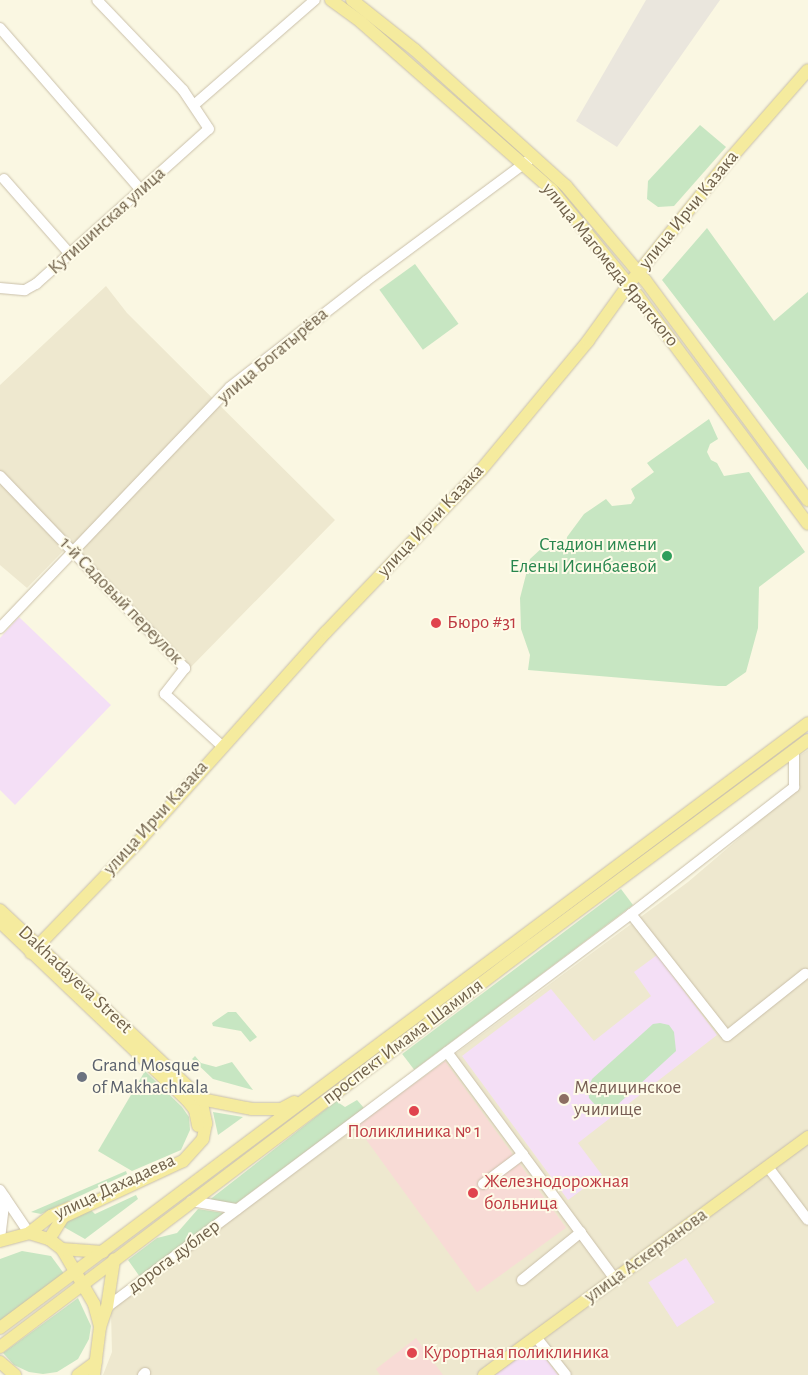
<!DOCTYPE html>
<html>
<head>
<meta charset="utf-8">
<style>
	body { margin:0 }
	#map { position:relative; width:808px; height:1375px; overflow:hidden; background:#faf7e2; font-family:"Alegreya Sans",sans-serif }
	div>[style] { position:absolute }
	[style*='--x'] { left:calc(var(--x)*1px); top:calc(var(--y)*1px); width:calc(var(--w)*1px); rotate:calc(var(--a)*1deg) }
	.residential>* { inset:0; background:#eee8cf }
	.industrial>* { inset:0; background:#eae6dd }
	.education>* { inset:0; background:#f4dff6; transform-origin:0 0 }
	.medical>* { inset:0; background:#f8dbd6; transform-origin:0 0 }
	.green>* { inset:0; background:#c7e6c2; transform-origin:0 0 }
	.roads { filter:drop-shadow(0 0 1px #cac0aa) drop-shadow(0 0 1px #cac0aa) }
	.minor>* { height:10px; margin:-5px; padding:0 5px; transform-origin:5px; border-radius:5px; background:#fff }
	.major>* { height:12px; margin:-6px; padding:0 6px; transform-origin:6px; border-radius:6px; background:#f5eb9e }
	.dots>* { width:14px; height:14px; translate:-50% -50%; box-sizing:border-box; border:2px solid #fefbe8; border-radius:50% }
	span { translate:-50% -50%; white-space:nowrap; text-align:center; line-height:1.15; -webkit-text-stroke:4px #fefbe8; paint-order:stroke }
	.street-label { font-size:19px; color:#70614a }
	.leisure-label { font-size:19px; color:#27864d }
	.right { translate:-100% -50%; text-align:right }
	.health-label { font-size:19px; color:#be3a42 }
	.left { translate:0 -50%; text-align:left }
	.worship-label { font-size:19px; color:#5b616d }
	.education-label { font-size:19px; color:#785e54 }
</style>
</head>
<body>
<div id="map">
	<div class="residential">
		<i style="clip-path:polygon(106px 286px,127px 313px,335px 520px,189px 669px,66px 548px,27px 588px,0 565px,0 385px)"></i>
		<i style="clip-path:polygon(808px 750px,808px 1375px,103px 1375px,112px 1352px,111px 1313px,117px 1304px,688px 882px,799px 787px,799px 756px)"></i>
	</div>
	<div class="industrial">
		<i style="clip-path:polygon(646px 0,720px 0,617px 147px,576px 121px)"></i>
	</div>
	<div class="education">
		<i style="clip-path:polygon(19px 617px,111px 705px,15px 805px,0 790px,0 638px)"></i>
		<i style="clip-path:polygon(657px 955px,717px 1035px,578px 1143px,602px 1175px,568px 1200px,462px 1056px,551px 989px,594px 1041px,651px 996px,634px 972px)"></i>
		<i style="left:686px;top:1258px;width:53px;height:45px;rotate:57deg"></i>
		<i style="clip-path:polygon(535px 1345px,558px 1375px,495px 1375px)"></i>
	</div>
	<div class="medical">
		<i style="left:445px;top:1061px;width:206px;height:110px;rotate:54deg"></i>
		<i style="clip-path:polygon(416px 1338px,443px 1375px,380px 1375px,376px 1369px)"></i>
	</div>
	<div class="green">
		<i style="clip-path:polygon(700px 125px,726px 147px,674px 206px,658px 207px,647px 199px,648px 181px)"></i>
		<i style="clip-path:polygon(707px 228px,774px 321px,808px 292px,808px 470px,662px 280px)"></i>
		<i style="left:415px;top:264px;width:74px;height:44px;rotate:54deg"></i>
		<i style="clip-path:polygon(709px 419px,718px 439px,710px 444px,707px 452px,711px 460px,717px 463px,724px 476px,749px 472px,805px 552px,759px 587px,758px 628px,746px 672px,726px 686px,718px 686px,528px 670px,530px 655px,521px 629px,520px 598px,530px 559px,543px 547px,556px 550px,566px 545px,567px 537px,584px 514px,606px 499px,612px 506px,631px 504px,635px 498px,631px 489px,654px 472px,647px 463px)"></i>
		<i style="left:621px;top:889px;width:20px;height:274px;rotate:53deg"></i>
		<i style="clip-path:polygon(228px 1012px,236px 1012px,257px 1037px,250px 1042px,241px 1031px,213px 1026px,212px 1023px)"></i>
		<i style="clip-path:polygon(660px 1023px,669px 1025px,674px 1032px,676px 1051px,615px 1107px,606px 1109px,596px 1106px,589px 1098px,588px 1088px,592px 1079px,653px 1024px)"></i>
		<i style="clip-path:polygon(195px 1056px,201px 1063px,216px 1067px,232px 1062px,253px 1090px,213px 1079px,192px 1059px)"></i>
		<i style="clip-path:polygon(145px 1071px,182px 1107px,189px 1117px,190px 1130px,181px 1150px,132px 1171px,98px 1151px)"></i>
		<i style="clip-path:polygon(357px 1100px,364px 1108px,234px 1205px,208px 1201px,336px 1101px,345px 1107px)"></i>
		<i style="clip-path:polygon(213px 1112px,243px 1117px,218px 1135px)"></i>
		<i style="clip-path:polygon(126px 1171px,127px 1174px,41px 1214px,31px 1212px)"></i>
		<i style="clip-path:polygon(136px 1195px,138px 1199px,85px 1239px,62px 1226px,67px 1219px,90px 1209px,95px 1214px)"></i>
		<i style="clip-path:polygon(198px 1209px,224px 1213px,140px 1277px,128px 1260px,157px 1238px,177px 1233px)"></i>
		<i style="clip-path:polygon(22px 1251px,51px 1256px,65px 1275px,0 1322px,0 1259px)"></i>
		<i style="clip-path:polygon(78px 1298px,91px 1326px,89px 1339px,78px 1359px,57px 1372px,43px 1374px,29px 1372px,14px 1365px,3px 1353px)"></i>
	</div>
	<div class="roads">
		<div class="minor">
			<i style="--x:0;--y:28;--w:215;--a:49"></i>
			<i style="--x:194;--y:105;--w:160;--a:-41"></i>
			<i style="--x:4;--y:179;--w:100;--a:48.7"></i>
			<i style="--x:0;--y:288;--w:25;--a:5"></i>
			<i style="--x:25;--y:290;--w:13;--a:-29"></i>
			<i style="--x:36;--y:284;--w:232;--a:-41.9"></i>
			<i style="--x:209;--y:129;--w:47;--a:-123.7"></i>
			<i style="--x:183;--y:90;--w:124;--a:-133.7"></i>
			<i style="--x:0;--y:476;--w:267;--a:46.1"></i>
			<i style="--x:185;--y:668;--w:33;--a:128"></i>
			<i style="--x:165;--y:694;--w:79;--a:42.4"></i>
			<i style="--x:0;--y:628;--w:333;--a:-46.3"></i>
			<i style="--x:230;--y:387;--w:172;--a:-37.9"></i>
			<i style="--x:366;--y:281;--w:203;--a:-36.6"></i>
			<i style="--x:631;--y:914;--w:155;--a:51.8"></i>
			<i style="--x:727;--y:1036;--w:100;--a:-38.5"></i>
			<i style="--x:447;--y:1052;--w:282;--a:53.5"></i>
			<i style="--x:768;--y:1167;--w:66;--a:53"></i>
			<i style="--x:483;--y:1184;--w:50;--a:-36.9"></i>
			<i style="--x:0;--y:1190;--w:52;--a:56"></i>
			<i style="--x:191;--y:1201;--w:47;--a:9.9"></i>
			<i style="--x:0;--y:1239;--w:42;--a:-83.2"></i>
			<i style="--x:522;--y:1280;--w:76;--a:-39.1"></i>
			<i style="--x:107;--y:1307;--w:655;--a:-36.87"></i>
			<i style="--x:631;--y:914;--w:207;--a:-37.9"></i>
			<i style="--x:794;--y:787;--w:36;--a:-90"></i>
			<i style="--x:536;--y:1337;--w:48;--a:51.7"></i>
			<i style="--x:143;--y:1375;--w:3;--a:-45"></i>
		</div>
		<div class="major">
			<i style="--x:331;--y:0;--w:37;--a:36"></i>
			<i style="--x:361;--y:22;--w:254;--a:41.3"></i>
			<i style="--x:552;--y:190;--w:136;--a:50.9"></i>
			<i style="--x:638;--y:296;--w:284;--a:53.3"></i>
			<i style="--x:352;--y:0;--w:80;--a:38.4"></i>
			<i style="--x:415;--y:50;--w:203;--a:42"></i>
			<i style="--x:566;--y:186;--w:123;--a:50"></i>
			<i style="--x:645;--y:280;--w:274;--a:53.5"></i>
			<i style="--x:0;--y:910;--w:267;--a:43.2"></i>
			<i style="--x:195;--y:1093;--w:8;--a:45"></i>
			<i style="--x:201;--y:1099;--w:25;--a:78"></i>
			<i style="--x:206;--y:1123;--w:16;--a:101"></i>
			<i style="--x:203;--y:1139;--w:30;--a:132"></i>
			<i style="--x:183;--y:1161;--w:132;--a:155"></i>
			<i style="--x:63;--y:1217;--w:26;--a:122"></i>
			<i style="--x:0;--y:922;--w:258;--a:43.6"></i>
			<i style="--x:187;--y:1100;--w:13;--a:51"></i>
			<i style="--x:195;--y:1110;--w:16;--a:79"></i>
			<i style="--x:31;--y:953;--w:156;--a:-46"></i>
			<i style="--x:139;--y:841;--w:280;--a:-48.2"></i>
			<i style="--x:326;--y:632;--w:224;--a:-46.3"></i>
			<i style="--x:481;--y:470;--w:168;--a:-50.3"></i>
			<i style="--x:588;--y:341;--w:70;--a:-54.3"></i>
			<i style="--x:629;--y:284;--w:161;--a:-51.1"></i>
			<i style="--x:730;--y:159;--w:118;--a:-48.8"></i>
			<i style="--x:201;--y:1099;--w:52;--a:11.1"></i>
			<i style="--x:252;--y:1109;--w:29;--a:0"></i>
			<i style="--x:281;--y:1109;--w:15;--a:-28"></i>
			<i style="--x:29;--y:1233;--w:28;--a:-38"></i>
			<i style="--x:51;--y:1216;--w:20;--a:-24"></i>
			<i style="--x:0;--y:1241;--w:30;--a:-15"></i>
			<i style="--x:29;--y:1233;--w:21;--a:17"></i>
			<i style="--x:49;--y:1239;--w:16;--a:38"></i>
			<i style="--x:62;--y:1249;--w:64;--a:59.8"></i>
			<i style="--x:94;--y:1304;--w:24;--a:75"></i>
			<i style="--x:100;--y:1327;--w:48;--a:97.1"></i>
			<i style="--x:62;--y:1249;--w:41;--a:4.2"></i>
			<i style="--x:100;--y:1327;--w:21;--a:-71"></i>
			<i style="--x:107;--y:1307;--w:48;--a:-81.5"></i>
			<i style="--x:0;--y:1328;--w:1009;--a:-36.82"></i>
			<i style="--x:0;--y:1347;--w:667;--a:-37.08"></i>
			<i style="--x:532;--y:945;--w:344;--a:-36.6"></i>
			<i style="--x:0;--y:1362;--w:20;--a:41"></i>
			<i style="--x:78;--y:1375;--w:22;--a:-36"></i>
			<i style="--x:484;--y:1375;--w:402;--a:-36.3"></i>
		</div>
	</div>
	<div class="dots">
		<i style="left:667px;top:556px;background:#2e9e5b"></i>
		<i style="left:436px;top:623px;background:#e0444e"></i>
		<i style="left:82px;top:1077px;background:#6b7280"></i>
		<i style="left:564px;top:1099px;background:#8d6e63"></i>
		<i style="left:414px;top:1111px;background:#e0444e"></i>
		<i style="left:473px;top:1193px;background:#e0444e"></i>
		<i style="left:412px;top:1353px;background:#e0444e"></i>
	</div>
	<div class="street-label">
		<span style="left:689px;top:210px;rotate:-51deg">улица Ирчи Казака</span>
		<span style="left:107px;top:221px;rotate:-42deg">Кутишинская улица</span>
		<span style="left:610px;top:265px;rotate:51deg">улица Магомеда Ярагского</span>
		<span style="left:273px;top:356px;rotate:-40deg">улица Богатырёва</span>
		<span style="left:431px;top:521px;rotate:-47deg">улица Ирчи Казака</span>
		<span style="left:121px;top:601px;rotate:46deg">1-й Садовый переулок</span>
		<span style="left:156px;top:818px;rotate:-48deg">улица Ирчи Казака</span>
		<span style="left:75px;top:980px;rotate:43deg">Dakhadayeva Street</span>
		<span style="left:403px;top:1042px;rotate:-37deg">проспект Имама Шамиля</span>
		<span style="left:115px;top:1187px;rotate:-25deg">улица Дахадаева</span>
		<span style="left:646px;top:1256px;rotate:-36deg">улица Аскерханова</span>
		<span style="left:174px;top:1257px;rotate:-37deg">дорога дублер</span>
	</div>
	<div class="leisure-label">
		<span class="right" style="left:657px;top:556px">Стадион имени<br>Елены Исинбаевой</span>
	</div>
	<div class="health-label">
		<span class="left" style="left:447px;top:623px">Бюро #31</span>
		<span style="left:414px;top:1132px">Поликлиника № 1</span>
		<span class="left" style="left:484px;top:1193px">Железнодорожная<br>больница</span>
		<span class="left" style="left:423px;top:1353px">Курортная поликлиника</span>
	</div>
	<div class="worship-label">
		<span class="left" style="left:92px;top:1077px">Grand Mosque<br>of Makhachkala</span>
	</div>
	<div class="education-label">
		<span class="left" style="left:574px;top:1099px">Медицинское<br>училище</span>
	</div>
</div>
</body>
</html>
